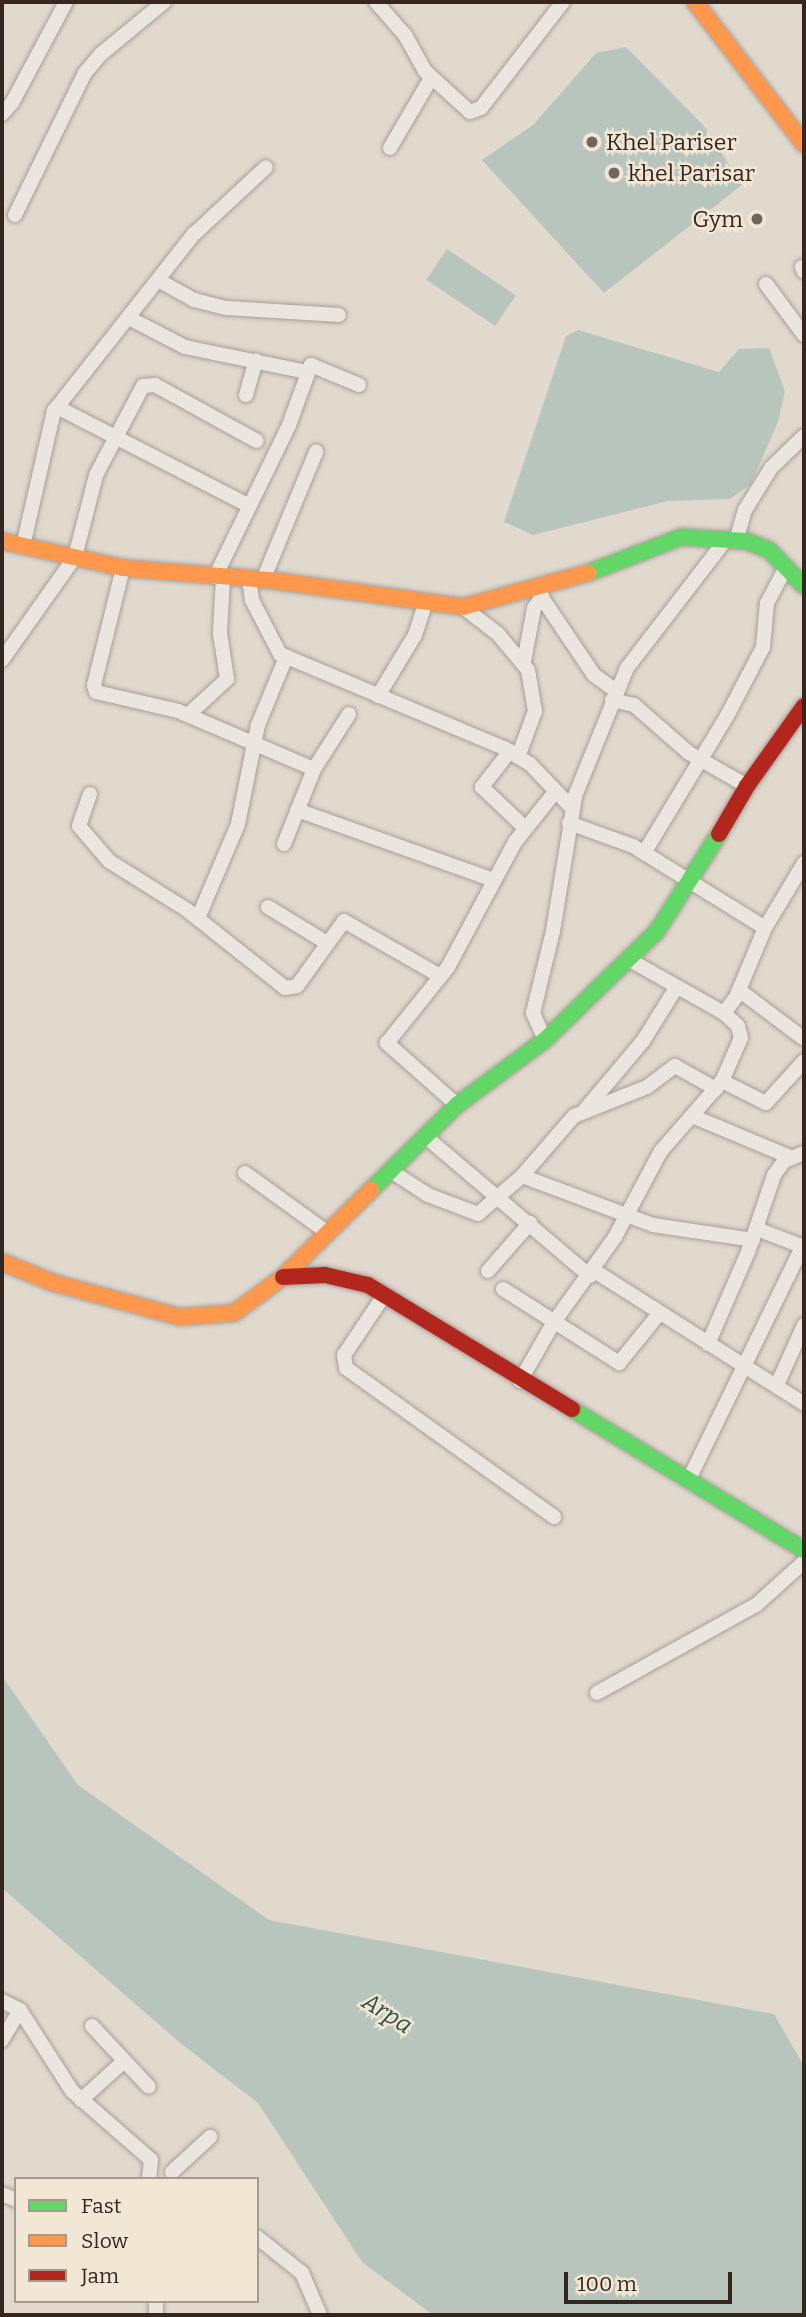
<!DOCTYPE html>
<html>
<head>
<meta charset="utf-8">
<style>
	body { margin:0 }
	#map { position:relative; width:806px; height:2317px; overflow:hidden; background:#e1d9ce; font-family:Bitter,serif }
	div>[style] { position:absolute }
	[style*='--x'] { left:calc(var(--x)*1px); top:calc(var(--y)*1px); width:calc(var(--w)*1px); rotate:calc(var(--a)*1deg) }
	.water>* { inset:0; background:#b8c5bc; transform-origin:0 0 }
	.roads { filter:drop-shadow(0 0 2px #a79f97) drop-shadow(0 0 2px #a79f97) }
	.street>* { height:14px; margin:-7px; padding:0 7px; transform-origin:7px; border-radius:7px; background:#eae6df }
	.fast>* { height:16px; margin:-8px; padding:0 8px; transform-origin:8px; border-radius:8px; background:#63d668 }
	.slow>* { height:16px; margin:-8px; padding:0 8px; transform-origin:8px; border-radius:8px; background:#ff974d }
	.jam>* { height:16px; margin:-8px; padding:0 8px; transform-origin:8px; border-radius:8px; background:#b3261e }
	.dots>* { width:19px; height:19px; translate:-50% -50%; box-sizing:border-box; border:4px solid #f2e6d5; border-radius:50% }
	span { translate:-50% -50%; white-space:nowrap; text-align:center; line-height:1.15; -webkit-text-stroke:5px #f2e6d5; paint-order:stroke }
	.poi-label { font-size:23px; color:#352720 }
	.left { translate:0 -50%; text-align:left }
	.right { translate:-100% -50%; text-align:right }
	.water-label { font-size:24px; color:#31534c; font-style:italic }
	.frame { position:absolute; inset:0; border:4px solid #352720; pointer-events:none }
	.legend { position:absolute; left:14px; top:2177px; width:245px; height:126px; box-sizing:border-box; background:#f2e6d5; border:2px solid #a69a8d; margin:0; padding:9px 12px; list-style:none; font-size:21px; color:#352720 }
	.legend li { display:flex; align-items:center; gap:14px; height:35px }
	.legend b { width:35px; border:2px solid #a69a8d }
	.scale { position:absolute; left:564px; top:2272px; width:168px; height:32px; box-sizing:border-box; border:4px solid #352720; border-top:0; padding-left:9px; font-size:21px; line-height:24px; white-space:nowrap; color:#352720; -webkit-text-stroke:5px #f2e6d5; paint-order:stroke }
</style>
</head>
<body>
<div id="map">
	<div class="water">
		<i style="clip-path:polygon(626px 47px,704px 126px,742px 185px,604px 293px,482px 160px,533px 125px,596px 53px)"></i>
		<i style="left:447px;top:249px;width:83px;height:37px;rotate:34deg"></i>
		<i style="clip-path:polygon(578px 330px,719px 372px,739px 349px,769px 348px,785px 391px,778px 422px,751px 484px,730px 499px,668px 501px,533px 535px,504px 522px,566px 336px)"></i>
		<i style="clip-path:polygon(2px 1676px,78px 1785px,269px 1920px,774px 2014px,804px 2066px,804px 2315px,433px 2315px,362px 2262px,258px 2103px,179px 2042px,2px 1888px)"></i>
	</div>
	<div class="roads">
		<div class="street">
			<i style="--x:376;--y:2;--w:44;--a:48.7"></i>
			<i style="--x:405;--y:35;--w:41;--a:60.9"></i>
			<i style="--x:425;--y:71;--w:61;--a:42.3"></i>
			<i style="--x:470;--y:112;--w:12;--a:-20"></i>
			<i style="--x:481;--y:108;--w:134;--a:-52.3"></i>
			<i style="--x:2;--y:114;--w:15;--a:-48"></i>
			<i style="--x:12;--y:103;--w:115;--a:-61.9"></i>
			<i style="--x:390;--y:148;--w:81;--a:-59.6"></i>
			<i style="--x:15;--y:215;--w:158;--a:-63.8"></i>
			<i style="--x:85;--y:73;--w:25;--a:-50"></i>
			<i style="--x:101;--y:54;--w:82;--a:-39.5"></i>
			<i style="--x:802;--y:267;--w:5;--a:68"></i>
			<i style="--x:158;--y:280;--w:41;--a:29.1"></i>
			<i style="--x:194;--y:300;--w:34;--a:14"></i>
			<i style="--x:227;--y:308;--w:112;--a:3.6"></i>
			<i style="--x:766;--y:284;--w:64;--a:53.3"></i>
			<i style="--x:129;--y:318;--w:63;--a:27.4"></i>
			<i style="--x:185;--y:347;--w:125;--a:11.6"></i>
			<i style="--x:246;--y:395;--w:36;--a:-74"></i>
			<i style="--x:57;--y:407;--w:215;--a:27.2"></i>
			<i style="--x:736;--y:541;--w:32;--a:-74"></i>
			<i style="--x:745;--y:510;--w:49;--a:-58.2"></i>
			<i style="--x:771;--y:468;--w:46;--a:-44.1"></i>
			<i style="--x:23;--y:546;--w:139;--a:-77.1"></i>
			<i style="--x:54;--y:411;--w:226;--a:-51.7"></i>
			<i style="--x:194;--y:234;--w:98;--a:-42.9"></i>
			<i style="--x:123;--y:568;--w:121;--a:103.9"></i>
			<i style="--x:94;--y:685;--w:7;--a:74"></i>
			<i style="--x:96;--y:692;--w:84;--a:13"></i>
			<i style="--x:178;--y:711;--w:148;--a:23.1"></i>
			<i style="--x:215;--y:577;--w:169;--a:-64"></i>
			<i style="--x:289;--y:425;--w:64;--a:-69.9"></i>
			<i style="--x:311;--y:365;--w:52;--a:22.6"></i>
			<i style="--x:249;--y:579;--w:21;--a:82"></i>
			<i style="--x:252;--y:600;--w:61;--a:62.6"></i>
			<i style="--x:280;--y:654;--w:243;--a:22.8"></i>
			<i style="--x:504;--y:748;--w:31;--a:32"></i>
			<i style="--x:530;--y:764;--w:61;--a:46.3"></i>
			<i style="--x:263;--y:580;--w:139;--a:-67.5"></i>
			<i style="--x:536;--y:589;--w:104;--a:56"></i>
			<i style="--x:594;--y:675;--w:27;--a:36"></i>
			<i style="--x:463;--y:607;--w:44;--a:37.6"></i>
			<i style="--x:498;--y:634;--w:47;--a:50.2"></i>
			<i style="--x:528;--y:670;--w:42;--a:80.3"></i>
			<i style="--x:535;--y:711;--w:49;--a:110.3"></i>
			<i style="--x:2;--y:660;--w:126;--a:-54.7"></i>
			<i style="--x:75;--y:557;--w:85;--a:-75.6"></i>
			<i style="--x:96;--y:475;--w:101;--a:-62.2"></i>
			<i style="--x:143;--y:386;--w:12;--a:-5"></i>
			<i style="--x:155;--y:385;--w:116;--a:28.8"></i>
			<i style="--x:524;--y:661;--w:54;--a:-79.3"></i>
			<i style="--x:534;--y:608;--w:14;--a:-54"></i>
			<i style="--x:378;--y:696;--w:71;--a:-58.8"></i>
			<i style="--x:415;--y:635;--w:35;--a:-72"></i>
			<i style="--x:612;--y:700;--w:23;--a:13"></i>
			<i style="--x:634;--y:705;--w:73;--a:41.1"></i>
			<i style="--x:689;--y:753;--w:67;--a:29.6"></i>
			<i style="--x:188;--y:715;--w:53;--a:-42.7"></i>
			<i style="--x:227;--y:679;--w:47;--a:-98.7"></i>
			<i style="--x:220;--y:633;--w:55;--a:-86.9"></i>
			<i style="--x:510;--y:751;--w:46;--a:127.9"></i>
			<i style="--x:482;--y:787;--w:59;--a:43.6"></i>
			<i style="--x:90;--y:794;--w:34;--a:109"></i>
			<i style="--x:79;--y:826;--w:46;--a:49.4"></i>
			<i style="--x:109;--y:861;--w:92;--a:32.1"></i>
			<i style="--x:187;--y:910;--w:125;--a:38.5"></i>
			<i style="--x:285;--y:988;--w:12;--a:-9"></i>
			<i style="--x:297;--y:986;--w:80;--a:-54.1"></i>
			<i style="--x:344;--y:921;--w:111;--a:29.8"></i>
			<i style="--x:297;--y:810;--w:209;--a:19.6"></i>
			<i style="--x:569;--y:823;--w:68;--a:19.8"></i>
			<i style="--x:633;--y:846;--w:155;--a:31.8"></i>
			<i style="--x:284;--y:844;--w:81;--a:-68.2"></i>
			<i style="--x:314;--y:769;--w:65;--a:-57.5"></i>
			<i style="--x:644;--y:853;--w:160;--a:-58.8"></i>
			<i style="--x:727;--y:716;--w:78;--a:-62.4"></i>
			<i style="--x:763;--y:647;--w:44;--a:-84.8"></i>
			<i style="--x:767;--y:603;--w:40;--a:-62"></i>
			<i style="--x:268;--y:907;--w:69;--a:31.4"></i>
			<i style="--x:198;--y:918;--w:102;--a:-66.9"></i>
			<i style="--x:238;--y:824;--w:101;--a:-78.6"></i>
			<i style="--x:258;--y:725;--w:74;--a:-67.6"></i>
			<i style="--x:628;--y:959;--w:110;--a:29.4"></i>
			<i style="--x:724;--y:1013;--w:20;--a:-53"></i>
			<i style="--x:736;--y:997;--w:75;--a:-67.2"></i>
			<i style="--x:765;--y:928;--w:76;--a:-59"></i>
			<i style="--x:739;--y:990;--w:81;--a:37"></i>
			<i style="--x:545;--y:1040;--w:30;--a:-114"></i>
			<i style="--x:533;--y:1013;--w:84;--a:-76.3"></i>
			<i style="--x:553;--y:931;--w:137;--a:-80.7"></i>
			<i style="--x:575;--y:796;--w:138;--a:-67.9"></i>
			<i style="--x:627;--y:668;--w:159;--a:-52.4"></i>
			<i style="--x:722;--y:1081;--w:49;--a:26.6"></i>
			<i style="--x:766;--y:1103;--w:57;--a:-47.9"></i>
			<i style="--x:457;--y:1105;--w:94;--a:-138.5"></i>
			<i style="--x:387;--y:1043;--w:97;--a:-51.2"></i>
			<i style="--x:448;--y:967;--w:142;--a:-61.8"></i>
			<i style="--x:515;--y:842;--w:64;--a:-51.3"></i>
			<i style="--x:584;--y:1111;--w:92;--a:-49.9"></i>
			<i style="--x:643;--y:1041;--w:62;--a:-58.1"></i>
			<i style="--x:692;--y:1116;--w:106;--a:22.7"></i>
			<i style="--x:426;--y:1137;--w:215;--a:40.3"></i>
			<i style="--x:391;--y:1171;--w:44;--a:33"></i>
			<i style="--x:428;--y:1195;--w:53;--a:20.8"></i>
			<i style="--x:478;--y:1214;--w:58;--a:-40.8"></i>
			<i style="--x:522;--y:1176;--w:79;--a:-49.1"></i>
			<i style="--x:574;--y:1116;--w:79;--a:-21.7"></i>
			<i style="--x:647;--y:1087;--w:35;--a:-37"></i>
			<i style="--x:675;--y:1066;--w:47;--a:29.3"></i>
			<i style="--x:245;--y:1173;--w:102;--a:35.9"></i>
			<i style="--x:522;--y:1176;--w:140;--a:20.5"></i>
			<i style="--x:653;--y:1225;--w:101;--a:8.5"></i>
			<i style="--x:757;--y:1229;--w:50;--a:21"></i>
			<i style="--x:593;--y:1270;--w:250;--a:32.4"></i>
			<i style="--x:488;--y:1271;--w:64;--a:-48.8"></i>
			<i style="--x:503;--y:1289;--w:138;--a:32.5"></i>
			<i style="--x:619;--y:1363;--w:63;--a:-50.8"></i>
			<i style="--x:385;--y:1294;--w:73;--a:123.9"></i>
			<i style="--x:344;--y:1355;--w:13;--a:81"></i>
			<i style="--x:346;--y:1368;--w:256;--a:35.6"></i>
			<i style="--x:708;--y:1344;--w:100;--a:-66.5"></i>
			<i style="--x:748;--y:1252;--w:81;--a:-71.3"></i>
			<i style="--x:774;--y:1175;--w:17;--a:-54"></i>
			<i style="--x:784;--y:1161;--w:22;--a:-22"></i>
			<i style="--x:520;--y:1381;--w:68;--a:-60"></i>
			<i style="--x:554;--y:1322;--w:105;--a:-54.3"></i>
			<i style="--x:615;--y:1237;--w:98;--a:-61.9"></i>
			<i style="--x:661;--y:1151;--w:93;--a:-48.9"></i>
			<i style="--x:722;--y:1081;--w:47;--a:-66.2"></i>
			<i style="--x:741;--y:1038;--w:12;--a:-104"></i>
			<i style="--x:738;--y:1026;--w:19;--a:-137"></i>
			<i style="--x:777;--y:1385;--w:66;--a:-65.8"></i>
			<i style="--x:690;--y:1477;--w:258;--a:-64"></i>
			<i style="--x:597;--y:1693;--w:182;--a:-29"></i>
			<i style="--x:756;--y:1605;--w:64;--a:-41.9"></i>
			<i style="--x:2;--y:2001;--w:20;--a:27"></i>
			<i style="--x:20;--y:2010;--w:96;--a:57.3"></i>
			<i style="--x:72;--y:2091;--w:105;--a:41.1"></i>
			<i style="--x:151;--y:2160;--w:19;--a:96"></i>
			<i style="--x:92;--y:2026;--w:83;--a:46.9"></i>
			<i style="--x:2;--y:2040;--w:35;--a:-59"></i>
			<i style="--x:81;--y:2100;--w:55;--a:-42.1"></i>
			<i style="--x:172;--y:2172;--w:52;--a:-42.6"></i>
			<i style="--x:2;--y:2194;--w:15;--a:23"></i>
			<i style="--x:257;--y:2237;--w:58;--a:38.7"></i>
			<i style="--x:302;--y:2273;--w:46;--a:66.8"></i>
			<i style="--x:156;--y:2315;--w:14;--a:-90"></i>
		</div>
		<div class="fast">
			<i style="--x:588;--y:573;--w:101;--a:-21"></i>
			<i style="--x:682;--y:537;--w:64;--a:3.6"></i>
			<i style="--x:746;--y:541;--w:25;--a:21"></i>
			<i style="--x:769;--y:550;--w:50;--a:45.8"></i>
			<i style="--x:371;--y:1190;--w:121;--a:-44.7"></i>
			<i style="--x:457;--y:1105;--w:109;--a:-36.5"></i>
			<i style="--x:545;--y:1040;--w:156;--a:-44.2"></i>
			<i style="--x:657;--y:931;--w:115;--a:-57.4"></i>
			<i style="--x:572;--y:1409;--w:271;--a:31.3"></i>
		</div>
		<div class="slow">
			<i style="--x:695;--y:2;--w:179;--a:52.5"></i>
			<i style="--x:2;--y:541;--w:124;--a:12.6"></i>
			<i style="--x:123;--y:568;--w:146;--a:4.7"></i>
			<i style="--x:269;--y:580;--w:196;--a:7.9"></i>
			<i style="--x:463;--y:607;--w:130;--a:-15.2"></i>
			<i style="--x:2;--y:1262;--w:56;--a:22"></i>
			<i style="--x:54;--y:1283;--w:131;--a:15.1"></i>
			<i style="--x:180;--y:1317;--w:54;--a:-4.2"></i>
			<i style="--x:234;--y:1313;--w:61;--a:-36.3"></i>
			<i style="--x:283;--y:1277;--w:124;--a:-44.7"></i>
		</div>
		<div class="jam">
			<i style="--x:719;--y:834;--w:56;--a:-59.7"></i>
			<i style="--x:747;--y:786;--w:98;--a:-54.5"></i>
			<i style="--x:283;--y:1277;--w:42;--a:-2.7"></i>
			<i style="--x:325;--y:1275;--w:44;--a:13.1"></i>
			<i style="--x:368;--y:1285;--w:239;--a:31.3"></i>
		</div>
	</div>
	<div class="dots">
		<i style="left:592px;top:142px;background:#71655d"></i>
		<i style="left:614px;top:173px;background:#71655d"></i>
		<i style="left:757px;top:219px;background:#71655d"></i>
	</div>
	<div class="poi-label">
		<span class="left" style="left:606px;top:142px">Khel Pariser</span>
		<span class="left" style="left:628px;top:173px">khel Parisar</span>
		<span class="right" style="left:743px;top:219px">Gym</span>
	</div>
	<div class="water-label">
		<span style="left:387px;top:2014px;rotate:32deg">Arpa</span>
	</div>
	<div class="frame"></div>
	<ul class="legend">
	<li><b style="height:9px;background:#63d668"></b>Fast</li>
	<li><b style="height:9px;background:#ff974d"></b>Slow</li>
	<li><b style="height:9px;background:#b3261e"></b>Jam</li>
	</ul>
	<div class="scale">100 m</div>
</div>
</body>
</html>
